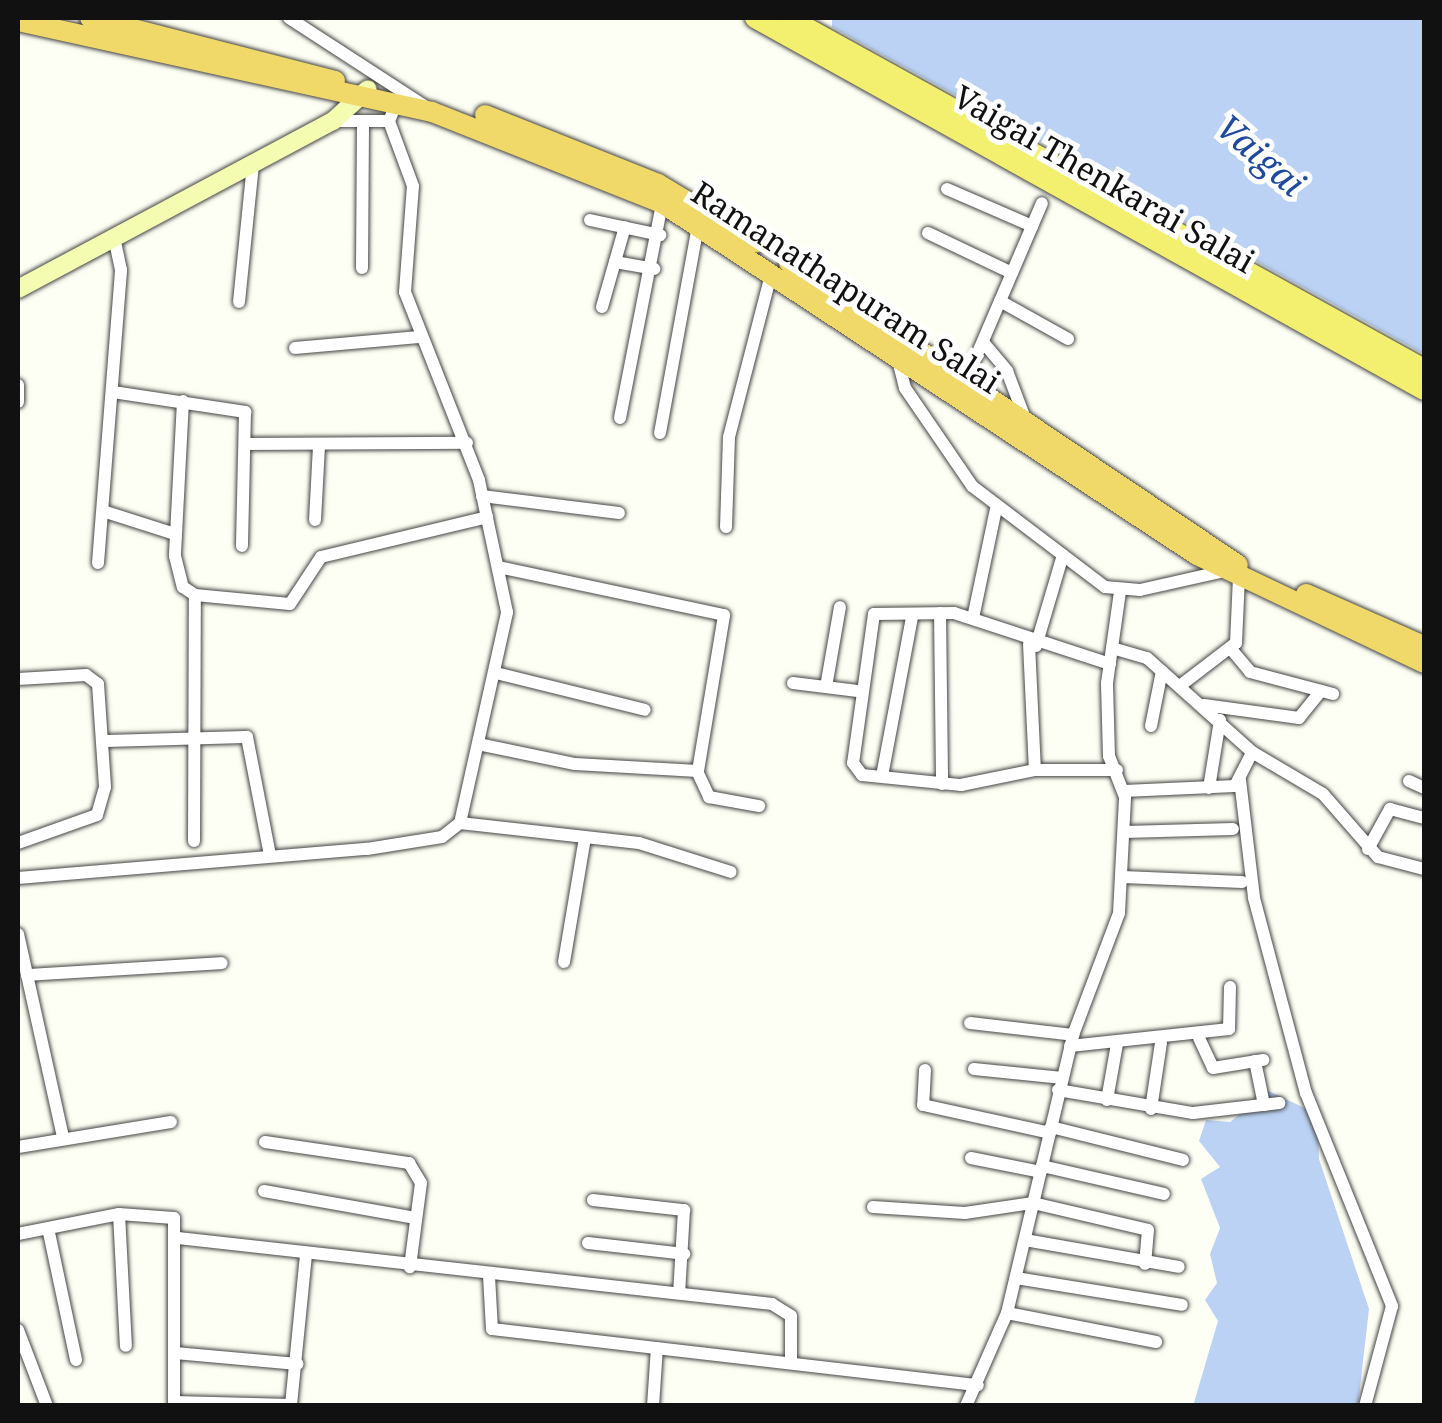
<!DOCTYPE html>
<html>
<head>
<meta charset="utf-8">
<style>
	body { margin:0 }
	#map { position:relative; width:1442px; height:1423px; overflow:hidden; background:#fefff4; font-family:"Noto Serif",serif }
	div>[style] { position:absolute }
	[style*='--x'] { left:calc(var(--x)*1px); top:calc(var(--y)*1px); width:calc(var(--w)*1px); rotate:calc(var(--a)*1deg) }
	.water>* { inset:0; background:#bbd2f4 }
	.roads { filter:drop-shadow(0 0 2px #444) drop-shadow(0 0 2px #444) }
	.minor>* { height:12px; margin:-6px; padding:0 6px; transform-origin:6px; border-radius:6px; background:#fff }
	.secondary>* { height:18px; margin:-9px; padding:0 9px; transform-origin:9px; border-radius:9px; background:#f4fcb2 }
	.primary>* { height:20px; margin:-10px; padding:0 10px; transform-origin:10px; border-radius:10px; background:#f3f070 }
	.trunk>* { height:20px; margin:-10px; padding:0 10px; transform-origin:10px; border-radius:10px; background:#f1d969 }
	span { translate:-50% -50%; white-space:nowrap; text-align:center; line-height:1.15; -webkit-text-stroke:10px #fff; paint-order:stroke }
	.street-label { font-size:32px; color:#111 }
	.water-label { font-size:35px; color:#1d499f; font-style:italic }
	.frame { position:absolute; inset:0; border:20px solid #111; pointer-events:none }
</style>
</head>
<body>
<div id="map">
	<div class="water">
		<i style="clip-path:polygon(832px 18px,1424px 18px,1424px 354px,832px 27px)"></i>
		<i style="clip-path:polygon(1269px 1091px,1317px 1114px,1319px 1159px,1369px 1309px,1358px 1405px,1193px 1406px,1218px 1321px,1205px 1300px,1217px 1283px,1210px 1254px,1220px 1228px,1201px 1179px,1220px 1167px,1199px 1141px,1206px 1120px,1230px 1122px)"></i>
	</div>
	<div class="roads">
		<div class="minor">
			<i style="--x:289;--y:18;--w:163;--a:33"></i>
			<i style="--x:333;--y:121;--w:56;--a:0"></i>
			<i style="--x:947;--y:189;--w:93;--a:23.5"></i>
			<i style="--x:590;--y:220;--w:72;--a:12.1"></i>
			<i style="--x:928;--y:233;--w:93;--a:25.5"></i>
			<i style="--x:615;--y:262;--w:40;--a:10"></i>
			<i style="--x:362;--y:268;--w:146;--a:-89.6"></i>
			<i style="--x:1000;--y:301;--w:78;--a:29.2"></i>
			<i style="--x:239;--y:302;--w:139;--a:-84.2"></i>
			<i style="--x:602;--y:307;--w:83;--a:-74"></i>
			<i style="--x:983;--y:342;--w:38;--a:50"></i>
			<i style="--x:1007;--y:371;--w:53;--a:69.2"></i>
			<i style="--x:295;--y:348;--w:124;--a:-5.1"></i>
			<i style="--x:898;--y:360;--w:29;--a:76"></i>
			<i style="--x:905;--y:388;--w:119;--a:55.6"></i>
			<i style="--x:972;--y:486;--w:167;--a:37.2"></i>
			<i style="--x:1105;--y:587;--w:35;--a:5"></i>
			<i style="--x:1140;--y:590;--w:86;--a:-12.7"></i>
			<i style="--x:967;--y:378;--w:190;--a:-66.8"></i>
			<i style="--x:18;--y:385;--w:17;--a:90"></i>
			<i style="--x:113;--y:392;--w:134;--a:8.6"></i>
			<i style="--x:245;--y:412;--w:134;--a:91.3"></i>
			<i style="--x:183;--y:401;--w:155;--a:93"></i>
			<i style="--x:175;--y:556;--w:32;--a:76"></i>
			<i style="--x:183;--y:587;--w:14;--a:34"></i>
			<i style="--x:195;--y:595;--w:95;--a:5.4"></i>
			<i style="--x:290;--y:604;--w:56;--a:-56.6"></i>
			<i style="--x:321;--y:557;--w:171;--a:-13.5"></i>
			<i style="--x:620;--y:418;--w:219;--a:-78.9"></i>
			<i style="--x:660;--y:433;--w:210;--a:-79.6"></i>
			<i style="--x:247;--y:444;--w:220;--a:-0.3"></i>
			<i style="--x:482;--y:496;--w:138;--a:7.1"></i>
			<i style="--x:103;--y:511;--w:76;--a:17.7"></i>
			<i style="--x:315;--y:520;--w:73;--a:-86.9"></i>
			<i style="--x:726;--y:527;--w:90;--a:-88.1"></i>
			<i style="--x:729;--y:437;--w:171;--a:-75.5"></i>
			<i style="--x:98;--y:563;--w:294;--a:-85.5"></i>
			<i style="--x:121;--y:270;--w:35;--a:-102"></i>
			<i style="--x:940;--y:613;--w:171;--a:89.3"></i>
			<i style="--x:973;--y:618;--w:111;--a:-78.1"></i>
			<i style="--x:1029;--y:644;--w:126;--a:87.3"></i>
			<i style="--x:1036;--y:646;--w:95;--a:-73.5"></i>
			<i style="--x:1112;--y:648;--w:36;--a:16"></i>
			<i style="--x:1147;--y:658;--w:141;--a:41.8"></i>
			<i style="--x:1252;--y:752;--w:82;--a:30.6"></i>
			<i style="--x:1323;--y:794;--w:84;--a:48.9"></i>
			<i style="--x:1378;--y:857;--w:48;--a:14.6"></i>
			<i style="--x:1231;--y:649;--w:30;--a:50"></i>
			<i style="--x:1250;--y:672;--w:86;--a:14.8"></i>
			<i style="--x:1110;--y:664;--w:164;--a:-161.9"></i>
			<i style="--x:954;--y:613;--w:80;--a:179.3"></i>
			<i style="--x:874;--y:614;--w:150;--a:98"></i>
			<i style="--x:853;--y:763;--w:15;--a:53"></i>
			<i style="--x:862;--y:775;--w:100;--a:5.8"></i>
			<i style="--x:961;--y:785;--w:76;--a:-11.5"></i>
			<i style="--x:1035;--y:770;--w:82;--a:0"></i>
			<i style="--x:500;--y:674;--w:149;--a:13.9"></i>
			<i style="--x:18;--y:679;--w:68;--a:-3.4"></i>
			<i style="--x:86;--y:675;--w:15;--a:37"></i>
			<i style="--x:98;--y:684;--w:103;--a:86.1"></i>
			<i style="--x:105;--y:787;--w:29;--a:106"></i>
			<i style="--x:97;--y:815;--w:84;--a:160.5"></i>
			<i style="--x:793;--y:683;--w:65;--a:7"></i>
			<i style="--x:1181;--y:685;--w:69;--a:-37.4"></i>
			<i style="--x:1236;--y:643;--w:65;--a:-87.4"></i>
			<i style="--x:826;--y:687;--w:81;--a:-80.1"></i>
			<i style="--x:1204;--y:705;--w:96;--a:7.8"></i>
			<i style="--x:1299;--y:718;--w:35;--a:-51"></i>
			<i style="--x:1151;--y:726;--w:56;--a:-78.7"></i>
			<i style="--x:104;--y:741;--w:143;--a:-1.6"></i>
			<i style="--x:247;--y:737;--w:120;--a:79"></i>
			<i style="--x:483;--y:745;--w:94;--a:11.7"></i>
			<i style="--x:575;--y:764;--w:123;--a:3.3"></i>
			<i style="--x:698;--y:771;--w:158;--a:-80.5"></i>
			<i style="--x:724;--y:615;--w:230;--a:-168"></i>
			<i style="--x:697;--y:771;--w:29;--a:65"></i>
			<i style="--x:709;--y:797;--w:51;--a:10.2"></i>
			<i style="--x:882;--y:776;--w:162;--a:-79.3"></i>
			<i style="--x:1240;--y:780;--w:119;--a:83.2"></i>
			<i style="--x:1254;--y:898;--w:202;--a:75.1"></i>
			<i style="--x:1306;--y:1093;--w:230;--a:68"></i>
			<i style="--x:1392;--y:1306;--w:104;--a:105.1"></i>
			<i style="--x:1409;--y:781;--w:17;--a:25"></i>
			<i style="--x:1209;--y:788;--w:69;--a:-80.8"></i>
			<i style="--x:1124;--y:791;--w:111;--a:-2.6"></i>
			<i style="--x:1235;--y:786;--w:38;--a:-63"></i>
			<i style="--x:460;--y:823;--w:180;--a:6.4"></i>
			<i style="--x:639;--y:843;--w:96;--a:17.5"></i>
			<i style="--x:1125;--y:832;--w:108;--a:-1.6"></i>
			<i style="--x:194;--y:841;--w:246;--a:-89.8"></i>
			<i style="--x:1368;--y:849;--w:46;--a:-61.2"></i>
			<i style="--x:1390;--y:809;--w:35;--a:15"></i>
			<i style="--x:1123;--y:877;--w:119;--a:2.4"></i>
			<i style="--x:18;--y:878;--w:350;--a:-4.8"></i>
			<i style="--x:367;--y:849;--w:76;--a:-9.1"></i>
			<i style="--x:442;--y:837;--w:23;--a:-38"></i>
			<i style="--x:460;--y:823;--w:216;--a:-77.4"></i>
			<i style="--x:507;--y:612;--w:135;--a:-102"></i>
			<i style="--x:479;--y:480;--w:202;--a:-111.5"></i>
			<i style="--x:405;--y:292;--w:106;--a:-85.7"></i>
			<i style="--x:413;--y:186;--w:69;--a:-110.3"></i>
			<i style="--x:389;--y:121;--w:15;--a:-67"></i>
			<i style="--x:18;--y:934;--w:208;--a:77.5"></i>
			<i style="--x:564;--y:962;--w:126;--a:-80.4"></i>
			<i style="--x:27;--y:975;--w:195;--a:-3.5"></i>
			<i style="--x:970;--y:1023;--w:104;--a:6.6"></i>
			<i style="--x:1199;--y:1038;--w:33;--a:65"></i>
			<i style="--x:1213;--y:1068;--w:51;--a:-9.1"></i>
			<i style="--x:1070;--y:1046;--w:160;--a:-6.1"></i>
			<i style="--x:1229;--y:1029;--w:42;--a:-88.6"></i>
			<i style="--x:1255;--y:1061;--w:45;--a:78.4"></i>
			<i style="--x:974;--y:1069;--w:89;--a:5.8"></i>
			<i style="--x:925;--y:1070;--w:35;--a:93"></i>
			<i style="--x:923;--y:1105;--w:130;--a:12.4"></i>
			<i style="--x:1058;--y:1090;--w:137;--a:9.7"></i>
			<i style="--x:1193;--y:1113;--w:87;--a:-6.6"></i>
			<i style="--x:1107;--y:1100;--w:57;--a:-79.9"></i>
			<i style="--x:1151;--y:1109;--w:67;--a:-81.4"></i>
			<i style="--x:1051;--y:1127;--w:136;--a:14"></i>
			<i style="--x:265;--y:1142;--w:146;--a:8.3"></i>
			<i style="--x:409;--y:1163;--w:23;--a:59"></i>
			<i style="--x:421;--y:1183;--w:85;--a:97.5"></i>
			<i style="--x:18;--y:1147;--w:155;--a:-9.3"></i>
			<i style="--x:971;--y:1158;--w:71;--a:11.3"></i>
			<i style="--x:1042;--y:1166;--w:125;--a:12.9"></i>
			<i style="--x:264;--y:1191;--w:154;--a:10.1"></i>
			<i style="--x:593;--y:1200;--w:92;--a:6.3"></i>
			<i style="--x:684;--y:1210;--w:83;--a:93.4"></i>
			<i style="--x:873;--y:1207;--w:92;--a:3.7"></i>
			<i style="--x:965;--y:1213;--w:69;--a:-8.4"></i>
			<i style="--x:1033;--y:1203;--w:118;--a:13.2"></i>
			<i style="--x:1148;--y:1230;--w:34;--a:95"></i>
			<i style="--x:119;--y:1214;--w:132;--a:87"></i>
			<i style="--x:48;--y:1228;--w:135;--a:78"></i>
			<i style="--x:18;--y:1234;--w:103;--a:-11.2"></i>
			<i style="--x:119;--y:1214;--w:55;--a:4.2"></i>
			<i style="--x:174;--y:1218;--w:188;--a:90"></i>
			<i style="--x:178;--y:1238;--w:598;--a:6.34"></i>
			<i style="--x:772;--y:1304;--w:22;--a:32"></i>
			<i style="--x:791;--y:1316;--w:46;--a:90"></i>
			<i style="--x:1025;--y:1240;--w:156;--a:9.9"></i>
			<i style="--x:588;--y:1243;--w:97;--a:6.5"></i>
			<i style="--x:489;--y:1276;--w:53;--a:86.8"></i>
			<i style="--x:492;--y:1329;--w:489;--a:6.6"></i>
			<i style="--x:1016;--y:1278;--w:168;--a:9.2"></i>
			<i style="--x:1007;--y:1313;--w:152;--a:11"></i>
			<i style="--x:18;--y:1330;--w:81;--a:69.1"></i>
			<i style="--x:175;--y:1353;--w:123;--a:5.1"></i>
			<i style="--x:174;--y:1402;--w:117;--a:1.5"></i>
			<i style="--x:291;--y:1405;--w:151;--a:-84.3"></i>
			<i style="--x:653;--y:1406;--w:58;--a:-86.1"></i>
			<i style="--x:966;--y:1406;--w:102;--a:-66.2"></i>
			<i style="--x:1007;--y:1313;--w:286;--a:-76.6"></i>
			<i style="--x:1073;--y:1035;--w:130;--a:-69.3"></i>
			<i style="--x:1119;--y:913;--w:116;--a:-87"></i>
			<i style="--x:1125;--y:797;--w:44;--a:-111.3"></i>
			<i style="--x:1109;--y:756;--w:73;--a:-91.6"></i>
			<i style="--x:1107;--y:683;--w:92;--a:-81.9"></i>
		</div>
		<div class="secondary">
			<i style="--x:18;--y:289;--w:357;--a:-28.1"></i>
			<i style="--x:333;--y:121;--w:47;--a:-42.4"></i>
		</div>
		<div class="primary">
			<i style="--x:755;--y:18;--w:765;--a:29.08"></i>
			<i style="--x:789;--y:18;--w:726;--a:28.93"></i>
		</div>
		<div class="trunk">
			<i style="--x:90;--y:18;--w:253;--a:14.4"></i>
			<i style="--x:18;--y:21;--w:424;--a:12.4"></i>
			<i style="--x:432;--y:112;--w:247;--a:21.6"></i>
			<i style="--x:662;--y:203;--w:640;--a:33.34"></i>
			<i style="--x:1197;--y:555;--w:251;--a:25.4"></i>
			<i style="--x:485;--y:115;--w:186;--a:21.7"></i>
			<i style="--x:658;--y:184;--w:114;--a:31"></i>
			<i style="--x:789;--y:263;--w:541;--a:33.93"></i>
			<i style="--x:1306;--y:594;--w:129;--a:23.8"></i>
		</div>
	</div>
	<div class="street-label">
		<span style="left:1104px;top:179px;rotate:30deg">Vaigai Thenkarai Salai</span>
		<span style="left:846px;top:287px;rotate:33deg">Ramanathapuram Salai</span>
	</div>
	<div class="water-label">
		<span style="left:1261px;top:155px;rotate:41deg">Vaigai</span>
	</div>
	<div class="frame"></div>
</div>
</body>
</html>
